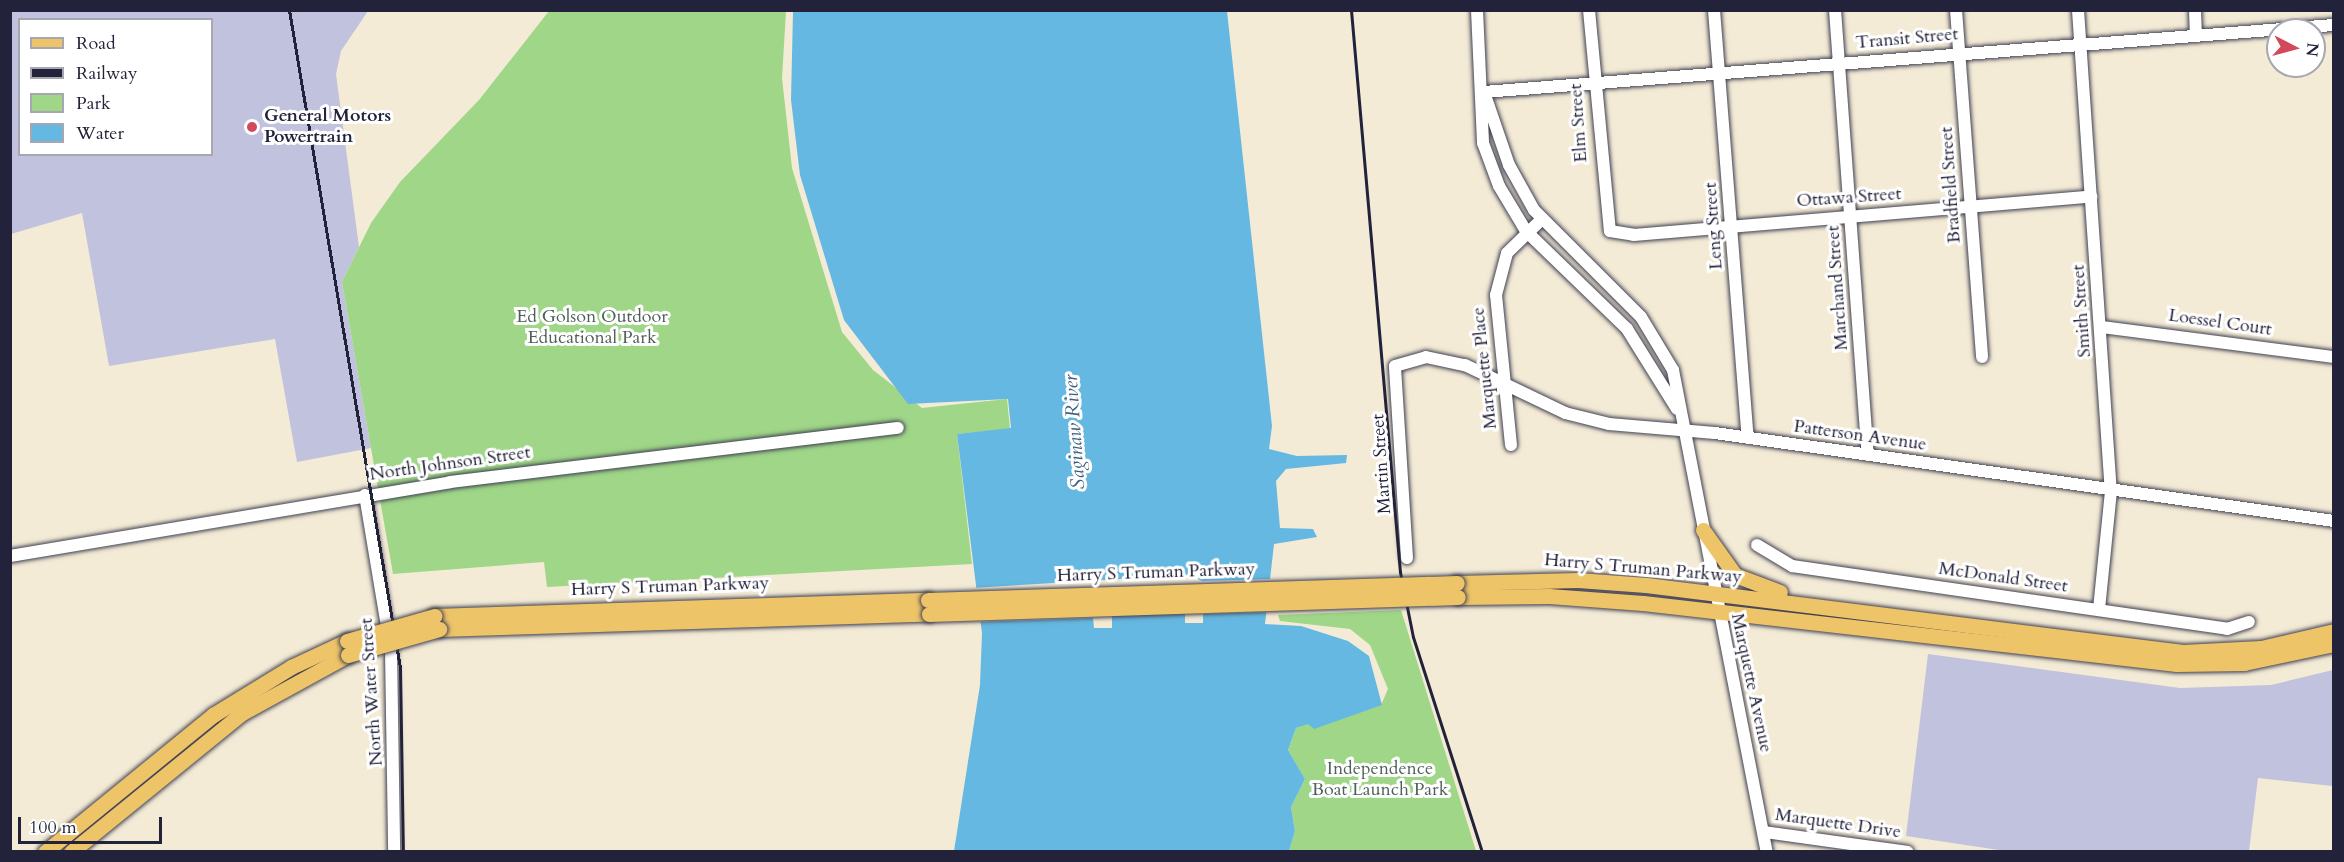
<!DOCTYPE html>
<html>
<head>
<meta charset="utf-8">
<style>
	body { margin:0 }
	#map { position:relative; width:2344px; height:862px; overflow:hidden; background:#f3ebd6; font-family:Cardo,serif }
	div>[style] { position:absolute }
	[style*='--x'] { left:calc(var(--x)*1px); top:calc(var(--y)*1px); width:calc(var(--w)*1px); rotate:calc(var(--a)*1deg) }
	.industrial>* { inset:0; background:#c1c2dd }
	.green>* { inset:0; background:#9fd688 }
	.water>* { inset:0; background:#65b8e1 }
	.pier>* { inset:0; background:#f3ebd6 }
	.roads { filter:drop-shadow(0 0 2px #414052) drop-shadow(0 0 2px #414052) }
	.minor>* { height:12px; margin:-6px; padding:0 6px; transform-origin:6px; border-radius:6px; background:#fff }
	.major>* { height:15px; margin:-7.5px; padding:0 7.5px; transform-origin:7.5px; border-radius:7.5px; background:#eec469 }
	.rail>* { height:3px; margin:-1.5px; padding:0 1.5px; transform-origin:1.5px; border-radius:1.5px; background:#22223b }
	.bridges { filter:drop-shadow(0 0 2px #414052) drop-shadow(0 0 2px #414052) }
	.major-bridge>* { height:15px; margin:-7.5px; padding:0 7.5px; transform-origin:7.5px; border-radius:7.5px; background:#eec469 }
	.dots>* { width:16px; height:16px; translate:-50% -50%; box-sizing:border-box; border:3px solid #fff; border-radius:50% }
	span { translate:-50% -50%; white-space:nowrap; text-align:center; line-height:1.15; -webkit-text-stroke:6px #fff; paint-order:stroke }
	.street-label { font-size:18px; color:#22223b }
	.poi-label { font-size:18px; color:#22223b; font-weight:700 }
	.left { translate:0 -50%; text-align:left }
	.park-label { font-size:18px; color:#4e6156 }
	.water-label { font-size:20px; color:#3d5e7d; font-style:italic }
	.frame { position:absolute; inset:0; border:12px solid #22223b; pointer-events:none }
	.legend { position:absolute; left:18px; top:18px; width:195px; height:138px; box-sizing:border-box; background:#fff; border:2px solid #a7a7b1; margin:0; padding:8px 10px; list-style:none; font-size:18px; color:#22223b }
	.legend li { display:flex; align-items:center; gap:12px; height:30px }
	.legend b { width:30px; border:2px solid #a7a7b1 }
	.north { position:absolute; left:2266px; top:18px; width:60px; height:60px; box-sizing:border-box; background:#fff; border:2px solid #a7a7b1; border-radius:50%; rotate:96deg; font-size:16px; font-weight:700; line-height:24px; text-align:center; color:#22223b }
	.north::after { content:''; display:block; margin:auto; width:21px; height:27px; background:#d1495b; clip-path:polygon(50% 0,100% 100%,50% 72%,0 100%) }
	.scale { position:absolute; left:18px; top:817px; width:144px; height:27px; box-sizing:border-box; border:3px solid #22223b; border-top:0; padding-left:8px; font-size:18px; line-height:21px; white-space:nowrap; color:#22223b; -webkit-text-stroke:4px #fff; paint-order:stroke }
</style>
</head>
<body>
<div id="map">
	<div class="industrial">
		<i style="clip-path:polygon(evenodd,11px 11px,368px 11px,341px 51px,336px 74px,359px 247px,342px 282px,371px 448px,297px 462px,275px 339px,109px 366px,82px 213px,11px 234px,11px 11px,20px 20px,212px 20px,212px 154px,20px 154px,20px 20px)"></i>
		<i style="clip-path:polygon(1928px 654px,2180px 688px,2271px 685px,2333px 670px,2332px 786px,2258px 778px,2249px 851px,2012px 852px,1906px 836px)"></i>
	</div>
	<div class="green">
		<i style="clip-path:polygon(549px 11px,786px 11px,782px 78px,792px 168px,842px 332px,873px 370px,922px 408px,1007px 399px,1010px 429px,957px 434px,972px 564px,547px 587px,544px 562px,393px 574px,342px 282px,371px 223px,400px 182px,479px 100px)"></i>
		<i style="clip-path:polygon(1401px 610px,1476px 851px,1289px 851px,1295px 831px,1291px 807px,1305px 779px,1288px 750px,1296px 728px,1308px 723px,1315px 728px,1381px 705px,1388px 689px,1370px 645px,1350px 629px,1280px 621px,1278px 615px)"></i>
	</div>
	<div class="water">
		<i style="clip-path:polygon(793px 11px,1227px 11px,1272px 426px,1269px 449px,1297px 456px,1347px 455px,1346px 463px,1286px 469px,1276px 481px,1280px 528px,1313px 529px,1317px 537px,1274px 544px,1265px 624px,1301px 626px,1348px 641px,1369px 656px,1382px 705px,1314px 729px,1308px 724px,1296px 728px,1288px 750px,1305px 779px,1291px 807px,1295px 831px,1289px 851px,954px 851px,980px 685px,982px 633px,957px 434px,1011px 428px,1008px 399px,908px 404px,844px 320px,800px 175px,791px 100px)"></i>
	</div>
	<div class="pier">
		<i style="clip-path:polygon(1188px 575px,1202px 581px,1273px 579px,1270px 612px,1203px 614px,1203px 623px,1185px 623px,1185px 613px,1112px 615px,1112px 628px,1094px 628px,1093px 618px,977px 622px,972px 588px)"></i>
	</div>
	<div class="roads">
		<div class="minor">
			<i style="--x:1477;--y:10;--w:133;--a:87.4"></i>
			<i style="--x:1483;--y:143;--w:46;--a:69.6"></i>
			<i style="--x:1499;--y:186;--w:52;--a:59"></i>
			<i style="--x:1526;--y:231;--w:141;--a:44.1"></i>
			<i style="--x:1627;--y:329;--w:94;--a:58"></i>
			<i style="--x:1589;--y:10;--w:222;--a:84.6"></i>
			<i style="--x:1610;--y:231;--w:24;--a:9"></i>
			<i style="--x:1634;--y:235;--w:459;--a:-4.8"></i>
			<i style="--x:1714;--y:10;--w:429;--a:85.5"></i>
			<i style="--x:1835;--y:10;--w:446;--a:85.8"></i>
			<i style="--x:1956;--y:10;--w:348;--a:85.7"></i>
			<i style="--x:2078;--y:10;--w:482;--a:86.1"></i>
			<i style="--x:2111;--y:491;--w:119;--a:95.8"></i>
			<i style="--x:2195;--y:10;--w:25;--a:88"></i>
			<i style="--x:1484;--y:92;--w:853;--a:-4.51"></i>
			<i style="--x:1484;--y:92;--w:77;--a:71.1"></i>
			<i style="--x:1509;--y:165;--w:51;--a:60.9"></i>
			<i style="--x:1534;--y:210;--w:151;--a:45"></i>
			<i style="--x:1641;--y:317;--w:62;--a:58.9"></i>
			<i style="--x:1673;--y:370;--w:491;--a:79"></i>
			<i style="--x:2102;--y:327;--w:234;--a:7.4"></i>
			<i style="--x:1511;--y:445;--w:151;--a:-95.7"></i>
			<i style="--x:1496;--y:295;--w:43;--a:-75.3"></i>
			<i style="--x:1507;--y:253;--w:49;--a:-44.2"></i>
			<i style="--x:365;--y:495;--w:157;--a:80.5"></i>
			<i style="--x:391;--y:650;--w:202;--a:89.1"></i>
			<i style="--x:1757;--y:545;--w:41;--a:31"></i>
			<i style="--x:1792;--y:566;--w:440;--a:8.2"></i>
			<i style="--x:2227;--y:629;--w:23;--a:-18"></i>
			<i style="--x:10;--y:556;--w:446;--a:-9.5"></i>
			<i style="--x:450;--y:482;--w:451;--a:-6.9"></i>
			<i style="--x:1407;--y:558;--w:192;--a:-93.6"></i>
			<i style="--x:1395;--y:366;--w:32;--a:-16"></i>
			<i style="--x:1426;--y:357;--w:40;--a:12"></i>
			<i style="--x:1465;--y:365;--w:111;--a:25.6"></i>
			<i style="--x:1565;--y:413;--w:45;--a:14"></i>
			<i style="--x:1609;--y:424;--w:106;--a:4.9"></i>
			<i style="--x:1715;--y:433;--w:625;--a:8.09"></i>
			<i style="--x:1764;--y:832;--w:145;--a:7.9"></i>
		</div>
		<div class="major">
			<i style="--x:1703;--y:530;--w:55;--a:54.6"></i>
			<i style="--x:1735;--y:575;--w:48;--a:20.7"></i>
			<i style="--x:1457;--y:583;--w:121;--a:-1.4"></i>
			<i style="--x:1578;--y:580;--w:68;--a:4.2"></i>
			<i style="--x:1646;--y:585;--w:541;--a:7.11"></i>
			<i style="--x:2183;--y:652;--w:78;--a:-2.9"></i>
			<i style="--x:2261;--y:648;--w:75;--a:-13.1"></i>
			<i style="--x:1458;--y:597;--w:91;--a:-0.6"></i>
			<i style="--x:1549;--y:596;--w:94;--a:4.3"></i>
			<i style="--x:1643;--y:603;--w:537;--a:6.52"></i>
			<i style="--x:2177;--y:664;--w:67;--a:-0.9"></i>
			<i style="--x:2244;--y:663;--w:92;--a:-11.9"></i>
			<i style="--x:434;--y:616;--w:494;--a:-1.9"></i>
			<i style="--x:439;--y:629;--w:490;--a:-1.8"></i>
			<i style="--x:45;--y:852;--w:217;--a:-39.2"></i>
			<i style="--x:213;--y:715;--w:92;--a:-31.6"></i>
			<i style="--x:291;--y:667;--w:62;--a:-24.9"></i>
			<i style="--x:71;--y:852;--w:220;--a:-39.1"></i>
			<i style="--x:242;--y:713;--w:121;--a:-28.7"></i>
		</div>
	</div>
	<div class="rail">
		<i style="--x:289;--y:10;--w:667;--a:80.42"></i>
		<i style="--x:400;--y:668;--w:184;--a:89.1"></i>
		<i style="--x:1351;--y:10;--w:564;--a:85.02"></i>
		<i style="--x:1400;--y:572;--w:66;--a:78.7"></i>
		<i style="--x:1413;--y:637;--w:226;--a:72.2"></i>
	</div>
	<div class="bridges">
		<div class="major-bridge">
			<i style="--x:928;--y:600;--w:529;--a:-1.84"></i>
			<i style="--x:929;--y:614;--w:529;--a:-1.84"></i>
			<i style="--x:347;--y:641;--w:91;--a:-16"></i>
			<i style="--x:348;--y:655;--w:95;--a:-15.9"></i>
		</div>
	</div>
	<div class="dots">
		<i style="left:252px;top:127px;background:#d1495b"></i>
	</div>
	<div class="street-label">
		<span style="left:1907px;top:39px;rotate:-5deg">Transit Street</span>
		<span style="left:1579px;top:123px;rotate:-94deg">Elm Street</span>
		<span style="left:1951px;top:185px;rotate:-94deg">Bradfield Street</span>
		<span style="left:1849px;top:198px;rotate:-4deg">Ottawa Street</span>
		<span style="left:1714px;top:226px;rotate:-94deg">Leng Street</span>
		<span style="left:1838px;top:288px;rotate:-94deg">Marchand Street</span>
		<span style="left:2082px;top:311px;rotate:-94deg">Smith Street</span>
		<span style="left:2220px;top:323px;rotate:8deg">Loessel Court</span>
		<span style="left:1485px;top:368px;rotate:-96deg">Marquette Place</span>
		<span style="left:1860px;top:436px;rotate:8deg">Patterson Avenue</span>
		<span style="left:450px;top:464px;rotate:-8deg">North Johnson Street</span>
		<span style="left:1382px;top:464px;rotate:-94deg">Martin Street</span>
		<span style="left:1643px;top:569px;rotate:5deg">Harry S Truman Parkway</span>
		<span style="left:1156px;top:573px;rotate:-2deg">Harry S Truman Parkway</span>
		<span style="left:2003px;top:578px;rotate:8deg">McDonald Street</span>
		<span style="left:670px;top:587px;rotate:-2deg">Harry S Truman Parkway</span>
		<span style="left:1751px;top:683px;rotate:78deg">Marquette Avenue</span>
		<span style="left:372px;top:692px;rotate:-94deg">North Water Street</span>
		<span style="left:1838px;top:824px;rotate:8deg">Marquette Drive</span>
	</div>
	<div class="poi-label">
		<span class="left" style="left:264px;top:127px">General Motors<br>Powertrain</span>
	</div>
	<div class="park-label">
		<span style="left:592px;top:328px">Ed Golson Outdoor<br>Educational Park</span>
		<span style="left:1380px;top:780px">Independence<br>Boat Launch Park</span>
	</div>
	<div class="water-label">
		<span style="left:1074px;top:432px;rotate:-94deg">Saginaw River</span>
	</div>
	<div class="frame"></div>
	<ul class="legend">
	<li><b style="height:8px;background:#eec469"></b>Road</li>
	<li><b style="height:8px;background:#22223b"></b>Railway</li>
	<li><b style="height:16px;background:#9fd688"></b>Park</li>
	<li><b style="height:16px;background:#65b8e1"></b>Water</li>
	</ul>
	<div class="north">N</div>
	<div class="scale">100 m</div>
</div>
</body>
</html>
